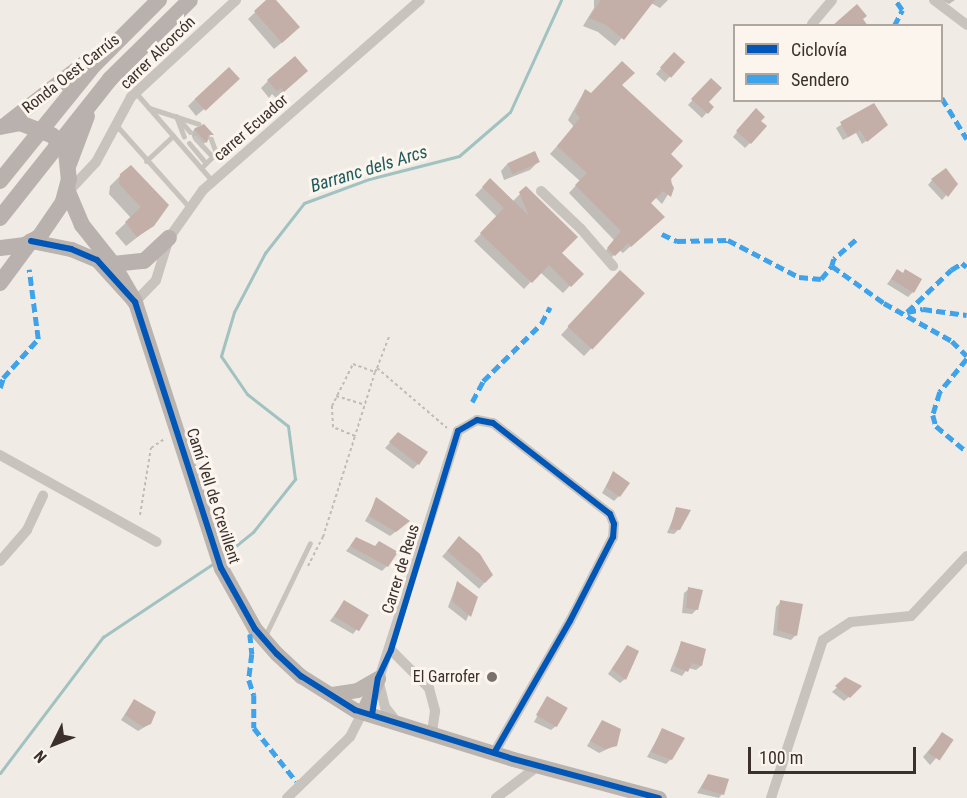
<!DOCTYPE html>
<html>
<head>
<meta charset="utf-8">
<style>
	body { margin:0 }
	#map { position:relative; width:967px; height:798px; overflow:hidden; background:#f0ebe5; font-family:"Roboto Condensed",sans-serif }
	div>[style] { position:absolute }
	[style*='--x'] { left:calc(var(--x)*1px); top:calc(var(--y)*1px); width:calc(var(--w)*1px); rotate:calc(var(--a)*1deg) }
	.shadow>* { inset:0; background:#0003; transform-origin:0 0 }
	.round { border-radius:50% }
	.stream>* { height:3px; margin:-1.5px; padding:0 1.5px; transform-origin:1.5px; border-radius:1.5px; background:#a1c2c1 }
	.building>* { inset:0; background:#c3afa7; transform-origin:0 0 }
	.path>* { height:2px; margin-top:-1px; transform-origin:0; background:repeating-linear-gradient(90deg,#c2bbb6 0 3px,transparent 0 6px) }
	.lane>* { height:5px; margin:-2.5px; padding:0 2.5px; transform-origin:2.5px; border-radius:2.5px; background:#c9c3be }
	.street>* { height:10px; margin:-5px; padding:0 5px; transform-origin:5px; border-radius:5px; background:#c9c3be }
	.secondary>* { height:15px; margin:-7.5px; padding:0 7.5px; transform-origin:7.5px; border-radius:7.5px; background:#bab3ae }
	.primary>* { height:16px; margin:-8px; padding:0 8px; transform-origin:8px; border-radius:8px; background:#b8b1ad }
	.quiet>* { height:4.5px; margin-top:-2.25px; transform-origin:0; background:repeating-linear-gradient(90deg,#3fa3eb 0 9px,transparent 0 13.5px) }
	.cycleway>* { height:6px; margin:-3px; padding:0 3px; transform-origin:3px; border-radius:3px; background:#0057b8 }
	.dots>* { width:16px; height:16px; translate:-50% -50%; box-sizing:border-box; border:3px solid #fbf5ee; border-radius:50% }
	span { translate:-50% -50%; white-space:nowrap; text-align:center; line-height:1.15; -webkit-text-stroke:6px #fbf5ee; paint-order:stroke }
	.street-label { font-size:16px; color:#3b302b }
	.poi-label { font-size:16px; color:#3b302b }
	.right { translate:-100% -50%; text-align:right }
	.water-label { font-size:18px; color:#1f5a5e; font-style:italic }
	.legend { position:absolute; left:733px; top:24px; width:210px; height:78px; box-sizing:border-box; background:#fbf5ee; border:2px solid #aea6a0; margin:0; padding:8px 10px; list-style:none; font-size:18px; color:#3b302b }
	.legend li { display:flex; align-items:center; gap:12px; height:30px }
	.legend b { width:30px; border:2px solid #aea6a0 }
	.north { position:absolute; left:24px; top:714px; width:60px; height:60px; -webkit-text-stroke:4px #fbf5ee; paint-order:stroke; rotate:227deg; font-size:16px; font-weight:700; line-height:24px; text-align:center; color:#3b302b }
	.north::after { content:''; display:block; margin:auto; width:21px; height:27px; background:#3b302b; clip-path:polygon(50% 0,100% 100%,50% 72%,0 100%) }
	.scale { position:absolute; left:748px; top:747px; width:168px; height:27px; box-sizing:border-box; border:3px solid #3b302b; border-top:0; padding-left:8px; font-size:18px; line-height:21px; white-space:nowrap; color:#3b302b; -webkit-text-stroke:4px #fbf5ee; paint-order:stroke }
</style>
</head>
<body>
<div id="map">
	<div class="shadow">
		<i style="clip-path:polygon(268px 0,274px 0,291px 35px,274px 49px,248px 19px)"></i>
		<i style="clip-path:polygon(594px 0,668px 0,660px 8px,651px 3px,615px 46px,598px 32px,583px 26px,594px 8px)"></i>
		<i style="clip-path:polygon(941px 0,955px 0,949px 4px)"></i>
		<i style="left:674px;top:54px;width:12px;height:27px;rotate:42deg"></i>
		<i style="clip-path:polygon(298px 78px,276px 98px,272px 94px,269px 98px,261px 88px,268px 81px)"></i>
		<i style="clip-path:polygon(711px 80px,707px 103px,712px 107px,702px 118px,688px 105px)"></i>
		<i style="clip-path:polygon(620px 86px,669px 155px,672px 188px,662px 204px,655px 197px,649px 203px,655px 224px,623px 253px,619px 250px,606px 263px,601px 257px,614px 240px,569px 193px,580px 181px,550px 154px,574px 127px,568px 120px,585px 90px,592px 94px)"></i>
		<i style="clip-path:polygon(230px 87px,196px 116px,188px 106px,195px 99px)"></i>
		<i style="clip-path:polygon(873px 105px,882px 129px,862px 144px,856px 133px,843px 140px,836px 128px)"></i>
		<i style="clip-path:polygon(751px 115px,750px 143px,745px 148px,733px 137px)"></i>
		<i class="round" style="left:192px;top:126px;width:18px;height:18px"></i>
		<i style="clip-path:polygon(538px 162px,530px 170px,504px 180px,501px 171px,508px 163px)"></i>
		<i style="clip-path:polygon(121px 175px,153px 225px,126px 246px,115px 233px,131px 218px,109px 194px,110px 186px)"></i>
		<i style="clip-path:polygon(490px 180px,512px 202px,526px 188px,560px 253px,581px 274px,563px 293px,540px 272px,524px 289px,474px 241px,497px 217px,475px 195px)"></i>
		<i style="clip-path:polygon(932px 180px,956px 184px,942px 200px,928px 185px)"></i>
		<i style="clip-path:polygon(897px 271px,913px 292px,908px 297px,887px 284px)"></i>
		<i style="clip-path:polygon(612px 279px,643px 294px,584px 356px,561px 335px)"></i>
		<i style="clip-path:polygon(398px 434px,418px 464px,413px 469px,385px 448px)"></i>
		<i style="clip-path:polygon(613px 473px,619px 496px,614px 501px,602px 493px)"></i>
		<i style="clip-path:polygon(377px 499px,403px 526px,390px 536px,365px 521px)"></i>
		<i style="clip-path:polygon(677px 509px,679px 529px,674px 534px,667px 533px)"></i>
		<i style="clip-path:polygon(356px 539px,387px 566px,382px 571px,346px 551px)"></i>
		<i style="left:454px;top:543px;width:49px;height:18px;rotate:41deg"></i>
		<i style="clip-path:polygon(457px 583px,476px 598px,466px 621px,448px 607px)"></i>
		<i style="clip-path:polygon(689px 589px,697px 609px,692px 614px,682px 613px,684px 593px)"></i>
		<i style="clip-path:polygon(344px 602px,367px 616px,353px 634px,330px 621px)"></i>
		<i style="clip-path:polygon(781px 602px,796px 635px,791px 640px,773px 635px,776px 607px)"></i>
		<i style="clip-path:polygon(681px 643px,704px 650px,701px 666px,696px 670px,688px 668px,682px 676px,670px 671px)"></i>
		<i style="clip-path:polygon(623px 652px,625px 679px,620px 683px,608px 674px)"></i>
		<i style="clip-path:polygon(846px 679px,860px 687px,844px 701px,832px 692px)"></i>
		<i style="clip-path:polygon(547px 698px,556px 726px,551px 730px,534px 722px)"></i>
		<i style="clip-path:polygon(134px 700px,150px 724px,138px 731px,121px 720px)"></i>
		<i style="clip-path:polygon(602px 722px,616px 745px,599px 753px,587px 746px)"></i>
		<i style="clip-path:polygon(662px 730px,671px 759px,666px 764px,647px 757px)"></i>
		<i style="clip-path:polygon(938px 739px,952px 740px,930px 765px,923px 757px)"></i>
		<i style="clip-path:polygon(708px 775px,722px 794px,719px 798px,697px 793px)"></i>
	</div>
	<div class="stream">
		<i style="--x:222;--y:557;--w:40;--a:-39"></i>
		<i style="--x:253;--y:532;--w:68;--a:-51.6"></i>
		<i style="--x:295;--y:479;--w:53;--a:-97.5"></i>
		<i style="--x:288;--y:426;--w:52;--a:-142"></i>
		<i style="--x:247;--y:394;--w:46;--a:-124.4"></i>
		<i style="--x:221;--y:356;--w:46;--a:-73.5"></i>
		<i style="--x:234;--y:312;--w:67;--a:-62.3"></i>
		<i style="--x:265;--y:253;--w:63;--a:-52"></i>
		<i style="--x:304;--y:203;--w:69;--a:-20.3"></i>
		<i style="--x:369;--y:179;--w:93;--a:-14.3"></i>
		<i style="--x:459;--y:156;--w:67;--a:-40.8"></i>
		<i style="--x:510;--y:112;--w:123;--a:-65.5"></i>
		<i style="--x:0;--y:773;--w:171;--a:-52.9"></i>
		<i style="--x:103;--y:637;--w:133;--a:-33.7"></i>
	</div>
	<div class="building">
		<i style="clip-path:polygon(266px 0,276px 0,300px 27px,282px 43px,254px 11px)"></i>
		<i style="clip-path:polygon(601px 0,655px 0,624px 40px,606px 25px,589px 18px)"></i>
		<i style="clip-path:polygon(857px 4px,867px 16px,863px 19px,868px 26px,832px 26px)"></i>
		<i style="left:674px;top:52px;width:15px;height:21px;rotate:42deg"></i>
		<i style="clip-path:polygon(295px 56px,308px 71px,284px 92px,281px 88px,277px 91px,267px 80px)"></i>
		<i style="clip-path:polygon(622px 61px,635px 73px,622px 85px,683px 141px,671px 154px,683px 166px,670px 180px,674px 188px,671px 197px,663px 191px,651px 203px,665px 217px,631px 247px,628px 243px,615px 256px,607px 248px,621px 231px,575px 185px,587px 173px,557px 146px,580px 118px,575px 112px,585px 89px,591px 93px)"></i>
		<i style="left:229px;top:67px;width:16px;height:47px;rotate:47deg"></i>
		<i style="clip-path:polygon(711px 78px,722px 88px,709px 102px,714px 107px,708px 114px,691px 99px)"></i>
		<i style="clip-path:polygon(874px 103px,888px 125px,867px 142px,860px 130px,848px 137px,840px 122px)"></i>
		<i style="clip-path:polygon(756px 108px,765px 117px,761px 121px,767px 126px,751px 144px,736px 131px)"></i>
		<i style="clip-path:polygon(204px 124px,214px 135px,208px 135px,207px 143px,194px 129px)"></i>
		<i style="left:535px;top:151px;width:12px;height:30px;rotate:66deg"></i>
		<i style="clip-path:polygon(131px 165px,169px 205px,154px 226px,137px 237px,125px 222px,141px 207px,119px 184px,120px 174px)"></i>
		<i style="clip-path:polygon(946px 168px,958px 184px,948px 197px,931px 179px)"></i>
		<i style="clip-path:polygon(490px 178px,529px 216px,519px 192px,526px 186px,578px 237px,562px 253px,584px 274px,571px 287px,549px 265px,532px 283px,480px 233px,504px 208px,482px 187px)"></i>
		<i style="clip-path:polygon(897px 269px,903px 273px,905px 269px,922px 279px,914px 293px,891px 279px)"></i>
		<i style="left:620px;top:270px;width:34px;height:77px;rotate:43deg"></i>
		<i style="clip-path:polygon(398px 432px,428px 452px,419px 465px,389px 442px)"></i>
		<i style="clip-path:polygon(613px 471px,630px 483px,620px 497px,606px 487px)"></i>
		<i style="clip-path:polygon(376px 497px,410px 521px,396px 532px,369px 516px)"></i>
		<i style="clip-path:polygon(676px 507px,691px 510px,680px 530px,670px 529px)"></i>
		<i style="clip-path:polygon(459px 536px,480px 554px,493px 575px,485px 583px,447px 551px)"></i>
		<i style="clip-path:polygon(356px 537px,375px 546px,379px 541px,398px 552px,388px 567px,350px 546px)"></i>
		<i style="clip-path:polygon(457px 581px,478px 597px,471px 617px,452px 601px)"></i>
		<i style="clip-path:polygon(688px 587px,703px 590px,698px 610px,686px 608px)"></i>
		<i style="left:344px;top:600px;width:29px;height:19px;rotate:31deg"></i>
		<i style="clip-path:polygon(780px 600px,803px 604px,797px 636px,777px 630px)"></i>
		<i style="clip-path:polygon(681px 641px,706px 649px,702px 666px,692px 663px,688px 672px,674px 666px)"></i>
		<i style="clip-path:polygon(627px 645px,639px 651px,626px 680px,612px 669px)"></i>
		<i style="clip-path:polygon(845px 677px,862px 686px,850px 698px,835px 686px)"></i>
		<i style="left:547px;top:696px;width:24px;height:22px;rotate:30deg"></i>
		<i style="clip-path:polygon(134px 699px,156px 712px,151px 724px,143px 727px,125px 715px)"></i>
		<i style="clip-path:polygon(602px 720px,621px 729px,617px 746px,605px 749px,590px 741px)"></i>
		<i style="clip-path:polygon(662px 728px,685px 738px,672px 760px,651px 752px)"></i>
		<i style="left:942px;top:732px;width:14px;height:25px;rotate:34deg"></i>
		<i style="clip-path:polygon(708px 774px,729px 779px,724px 795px,701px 788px)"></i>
	</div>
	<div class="path">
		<i style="--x:377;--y:368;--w:34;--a:-69"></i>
		<i style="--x:375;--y:372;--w:4;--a:-63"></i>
		<i style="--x:377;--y:368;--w:92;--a:40.6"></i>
		<i style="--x:336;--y:396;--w:30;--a:17"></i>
		<i style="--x:140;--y:515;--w:68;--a:-80.7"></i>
		<i style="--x:151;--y:448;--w:18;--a:-34"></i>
		<i style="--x:308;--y:566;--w:33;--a:-63"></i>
		<i style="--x:323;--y:537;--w:106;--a:-72.4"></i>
		<i style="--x:355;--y:436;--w:24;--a:-158"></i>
		<i style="--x:333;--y:427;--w:21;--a:-93"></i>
		<i style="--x:332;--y:406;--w:47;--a:-63.4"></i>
		<i style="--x:353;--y:364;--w:23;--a:20"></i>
		<i style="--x:375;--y:372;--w:67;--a:107.4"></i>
	</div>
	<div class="lane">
		<i style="--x:136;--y:93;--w:118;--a:49.1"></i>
		<i style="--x:149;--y:108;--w:52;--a:17.7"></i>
		<i style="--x:176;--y:116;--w:22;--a:69"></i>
		<i style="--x:177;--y:117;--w:20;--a:49"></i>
		<i style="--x:116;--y:125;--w:111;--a:48.3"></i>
		<i style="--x:195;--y:138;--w:26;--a:47"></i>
		<i style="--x:189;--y:143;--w:26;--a:50"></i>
		<i style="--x:146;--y:161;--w:37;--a:-43"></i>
		<i style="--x:201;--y:168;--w:21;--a:-45"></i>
		<i style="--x:216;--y:153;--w:15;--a:-110"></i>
		<i style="--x:265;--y:636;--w:103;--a:-64.2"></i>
	</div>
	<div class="street">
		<i style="--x:934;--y:0;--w:41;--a:37.1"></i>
		<i style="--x:812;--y:24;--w:31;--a:-50"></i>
		<i style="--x:541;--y:191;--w:55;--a:43.5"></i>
		<i style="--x:581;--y:229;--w:49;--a:49.1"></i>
		<i style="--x:68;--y:192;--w:41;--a:-47"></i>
		<i style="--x:96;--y:162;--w:74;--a:-61.7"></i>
		<i style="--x:131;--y:97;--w:143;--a:-42.7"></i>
		<i style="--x:135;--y:302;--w:30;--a:-46"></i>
		<i style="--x:156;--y:280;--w:44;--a:-72.8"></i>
		<i style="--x:169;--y:238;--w:59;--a:-54.7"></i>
		<i style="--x:203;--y:190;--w:288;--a:-41.2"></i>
		<i style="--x:0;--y:455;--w:179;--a:29"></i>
		<i style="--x:0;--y:561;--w:41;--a:-48.9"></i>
		<i style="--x:27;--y:530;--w:38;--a:-65"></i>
		<i style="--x:391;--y:650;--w:54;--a:45"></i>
		<i style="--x:429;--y:688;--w:24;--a:75"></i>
		<i style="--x:435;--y:711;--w:22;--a:98"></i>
		<i style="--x:378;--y:679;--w:29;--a:76"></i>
		<i style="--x:385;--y:707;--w:18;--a:52"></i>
		<i style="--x:377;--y:685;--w:267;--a:-72.3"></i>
		<i style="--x:458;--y:431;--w:22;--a:-30"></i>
		<i style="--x:477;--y:420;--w:16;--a:11"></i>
		<i style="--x:493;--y:423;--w:148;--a:37.9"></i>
		<i style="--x:610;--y:514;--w:11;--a:68"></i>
		<i style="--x:614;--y:524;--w:13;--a:94"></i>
		<i style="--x:613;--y:537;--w:94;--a:117.1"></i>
		<i style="--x:570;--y:621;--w:152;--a:119.9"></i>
		<i style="--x:287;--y:798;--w:88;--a:-44.1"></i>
		<i style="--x:350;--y:737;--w:28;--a:-63"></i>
		<i style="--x:496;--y:798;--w:53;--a:-37.3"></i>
		<i style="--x:771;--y:798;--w:166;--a:-71.8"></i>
		<i style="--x:823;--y:640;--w:33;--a:-33"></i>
		<i style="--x:851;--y:622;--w:60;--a:-5.7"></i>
		<i style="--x:911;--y:616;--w:82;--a:-47"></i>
	</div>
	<div class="secondary">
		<i style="--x:31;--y:241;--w:41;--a:11.3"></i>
		<i style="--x:71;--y:249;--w:28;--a:23"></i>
		<i style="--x:97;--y:260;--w:57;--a:47.9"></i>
		<i style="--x:135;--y:302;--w:280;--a:72.1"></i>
		<i style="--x:221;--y:568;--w:70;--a:60.9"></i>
		<i style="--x:255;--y:629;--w:33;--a:49"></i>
		<i style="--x:277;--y:654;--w:33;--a:43"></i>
		<i style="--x:301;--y:676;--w:64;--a:32.2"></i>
		<i style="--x:355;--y:710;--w:165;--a:17.2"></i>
		<i style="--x:513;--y:759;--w:151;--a:15"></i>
		<i style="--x:332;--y:694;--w:25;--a:-9"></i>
		<i style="--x:357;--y:690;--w:24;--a:-30"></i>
		<i style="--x:363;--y:712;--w:37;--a:-66"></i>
	</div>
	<div class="primary">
		<i style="--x:8;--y:123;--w:103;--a:-37.9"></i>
		<i style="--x:0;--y:127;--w:20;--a:-11"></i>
		<i style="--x:20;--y:123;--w:34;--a:21"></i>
		<i style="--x:52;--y:135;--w:22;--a:51"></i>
		<i style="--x:66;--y:152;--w:27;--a:84"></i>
		<i style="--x:69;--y:179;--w:24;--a:105"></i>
		<i style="--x:63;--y:202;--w:42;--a:124.4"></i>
		<i style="--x:39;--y:237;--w:16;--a:150"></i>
		<i style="--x:25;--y:245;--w:25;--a:173"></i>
		<i style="--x:69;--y:164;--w:51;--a:-69.4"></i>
		<i style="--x:0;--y:181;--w:149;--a:-51"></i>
		<i style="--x:94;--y:65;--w:92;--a:-45"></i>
		<i style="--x:68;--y:192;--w:36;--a:67"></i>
		<i style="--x:82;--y:225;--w:50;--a:51.5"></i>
		<i style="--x:113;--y:264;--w:44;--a:59.9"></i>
		<i style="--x:0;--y:218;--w:177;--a:-51.6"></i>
		<i style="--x:110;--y:79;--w:112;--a:-44.6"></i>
		<i style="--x:113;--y:264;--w:31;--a:-6"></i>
		<i style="--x:144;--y:261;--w:34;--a:-43"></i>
		<i style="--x:0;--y:283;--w:52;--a:-53.6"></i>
	</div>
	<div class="quiet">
		<i style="--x:894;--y:26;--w:18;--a:-63"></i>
		<i style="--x:902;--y:10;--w:12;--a:-125"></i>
		<i style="--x:942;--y:98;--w:48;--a:58.6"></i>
		<i style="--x:662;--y:234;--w:17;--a:25"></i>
		<i style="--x:677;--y:241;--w:51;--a:-1.1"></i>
		<i style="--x:728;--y:240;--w:80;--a:27.5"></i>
		<i style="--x:799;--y:277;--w:22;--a:5"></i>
		<i style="--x:821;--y:279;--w:17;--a:-50"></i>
		<i style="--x:856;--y:240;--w:29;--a:139"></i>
		<i style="--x:834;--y:259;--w:7;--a:106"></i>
		<i style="--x:832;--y:266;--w:64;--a:35.4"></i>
		<i style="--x:884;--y:303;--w:78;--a:29.2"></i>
		<i style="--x:952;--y:341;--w:21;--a:45"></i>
		<i style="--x:907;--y:312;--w:61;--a:-43.7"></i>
		<i style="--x:951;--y:270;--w:13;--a:-32"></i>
		<i style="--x:962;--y:263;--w:6;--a:39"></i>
		<i style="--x:907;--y:312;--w:16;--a:-11"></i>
		<i style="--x:923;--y:309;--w:44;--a:7.8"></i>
		<i style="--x:967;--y:359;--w:43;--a:129.3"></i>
		<i style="--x:940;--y:392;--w:24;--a:107"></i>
		<i style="--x:933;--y:415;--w:11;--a:75"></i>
		<i style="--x:936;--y:426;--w:40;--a:40"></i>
		<i style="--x:0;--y:388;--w:10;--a:-73"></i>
		<i style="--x:3;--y:378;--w:52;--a:-48.1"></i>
		<i style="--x:38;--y:339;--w:70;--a:-97.4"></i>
		<i style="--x:472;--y:402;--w:24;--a:-62"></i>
		<i style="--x:483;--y:381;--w:81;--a:-44.5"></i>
		<i style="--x:541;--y:324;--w:19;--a:-62"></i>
		<i style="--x:250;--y:634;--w:20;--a:84"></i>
		<i style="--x:252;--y:654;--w:26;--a:97"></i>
		<i style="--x:249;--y:680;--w:16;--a:72"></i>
		<i style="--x:254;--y:695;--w:33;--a:90"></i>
		<i style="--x:254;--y:728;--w:68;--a:51.6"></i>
	</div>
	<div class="cycleway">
		<i style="--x:31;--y:241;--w:41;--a:11.3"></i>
		<i style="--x:71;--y:249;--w:28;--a:23"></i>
		<i style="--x:97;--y:260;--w:57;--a:47.9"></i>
		<i style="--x:135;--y:302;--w:280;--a:72.1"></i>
		<i style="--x:221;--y:568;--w:70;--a:60.9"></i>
		<i style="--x:255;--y:629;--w:33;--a:49"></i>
		<i style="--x:277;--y:654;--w:33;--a:43"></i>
		<i style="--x:301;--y:676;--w:64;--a:32.2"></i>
		<i style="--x:355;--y:710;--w:165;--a:17.2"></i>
		<i style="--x:513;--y:759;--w:151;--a:15"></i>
		<i style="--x:372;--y:715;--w:37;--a:-81"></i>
		<i style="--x:378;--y:678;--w:31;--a:-65"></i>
		<i style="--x:391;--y:650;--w:229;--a:-73"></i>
		<i style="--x:458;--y:431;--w:22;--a:-30"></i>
		<i style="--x:477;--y:420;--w:16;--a:11"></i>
		<i style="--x:493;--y:423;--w:148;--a:37.9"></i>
		<i style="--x:610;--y:514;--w:11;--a:68"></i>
		<i style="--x:614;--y:524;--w:13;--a:94"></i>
		<i style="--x:613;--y:537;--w:94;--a:117.1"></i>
		<i style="--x:570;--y:621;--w:152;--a:119.9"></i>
	</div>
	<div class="dots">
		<i style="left:492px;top:677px;background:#7a716c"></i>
	</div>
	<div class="street-label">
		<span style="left:158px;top:53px;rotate:-44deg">carrer Alcorcón</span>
		<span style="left:71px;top:74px;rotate:-38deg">Ronda Oest Carrús</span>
		<span style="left:251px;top:128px;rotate:-41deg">carrer Ecuador</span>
		<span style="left:213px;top:496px;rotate:72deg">Camí Vell de Crevillent</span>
		<span style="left:401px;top:569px;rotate:-73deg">Carrer de Reus</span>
	</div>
	<div class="poi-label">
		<span class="right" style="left:480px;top:677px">El Garrofer</span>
	</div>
	<div class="water-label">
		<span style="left:369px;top:169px;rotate:-17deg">Barranc dels Arcs</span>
	</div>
	<ul class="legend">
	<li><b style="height:8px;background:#0057b8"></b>Ciclovía</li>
	<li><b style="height:8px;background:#3fa3eb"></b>Sendero</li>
	</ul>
	<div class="north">N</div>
	<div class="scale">100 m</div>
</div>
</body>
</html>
